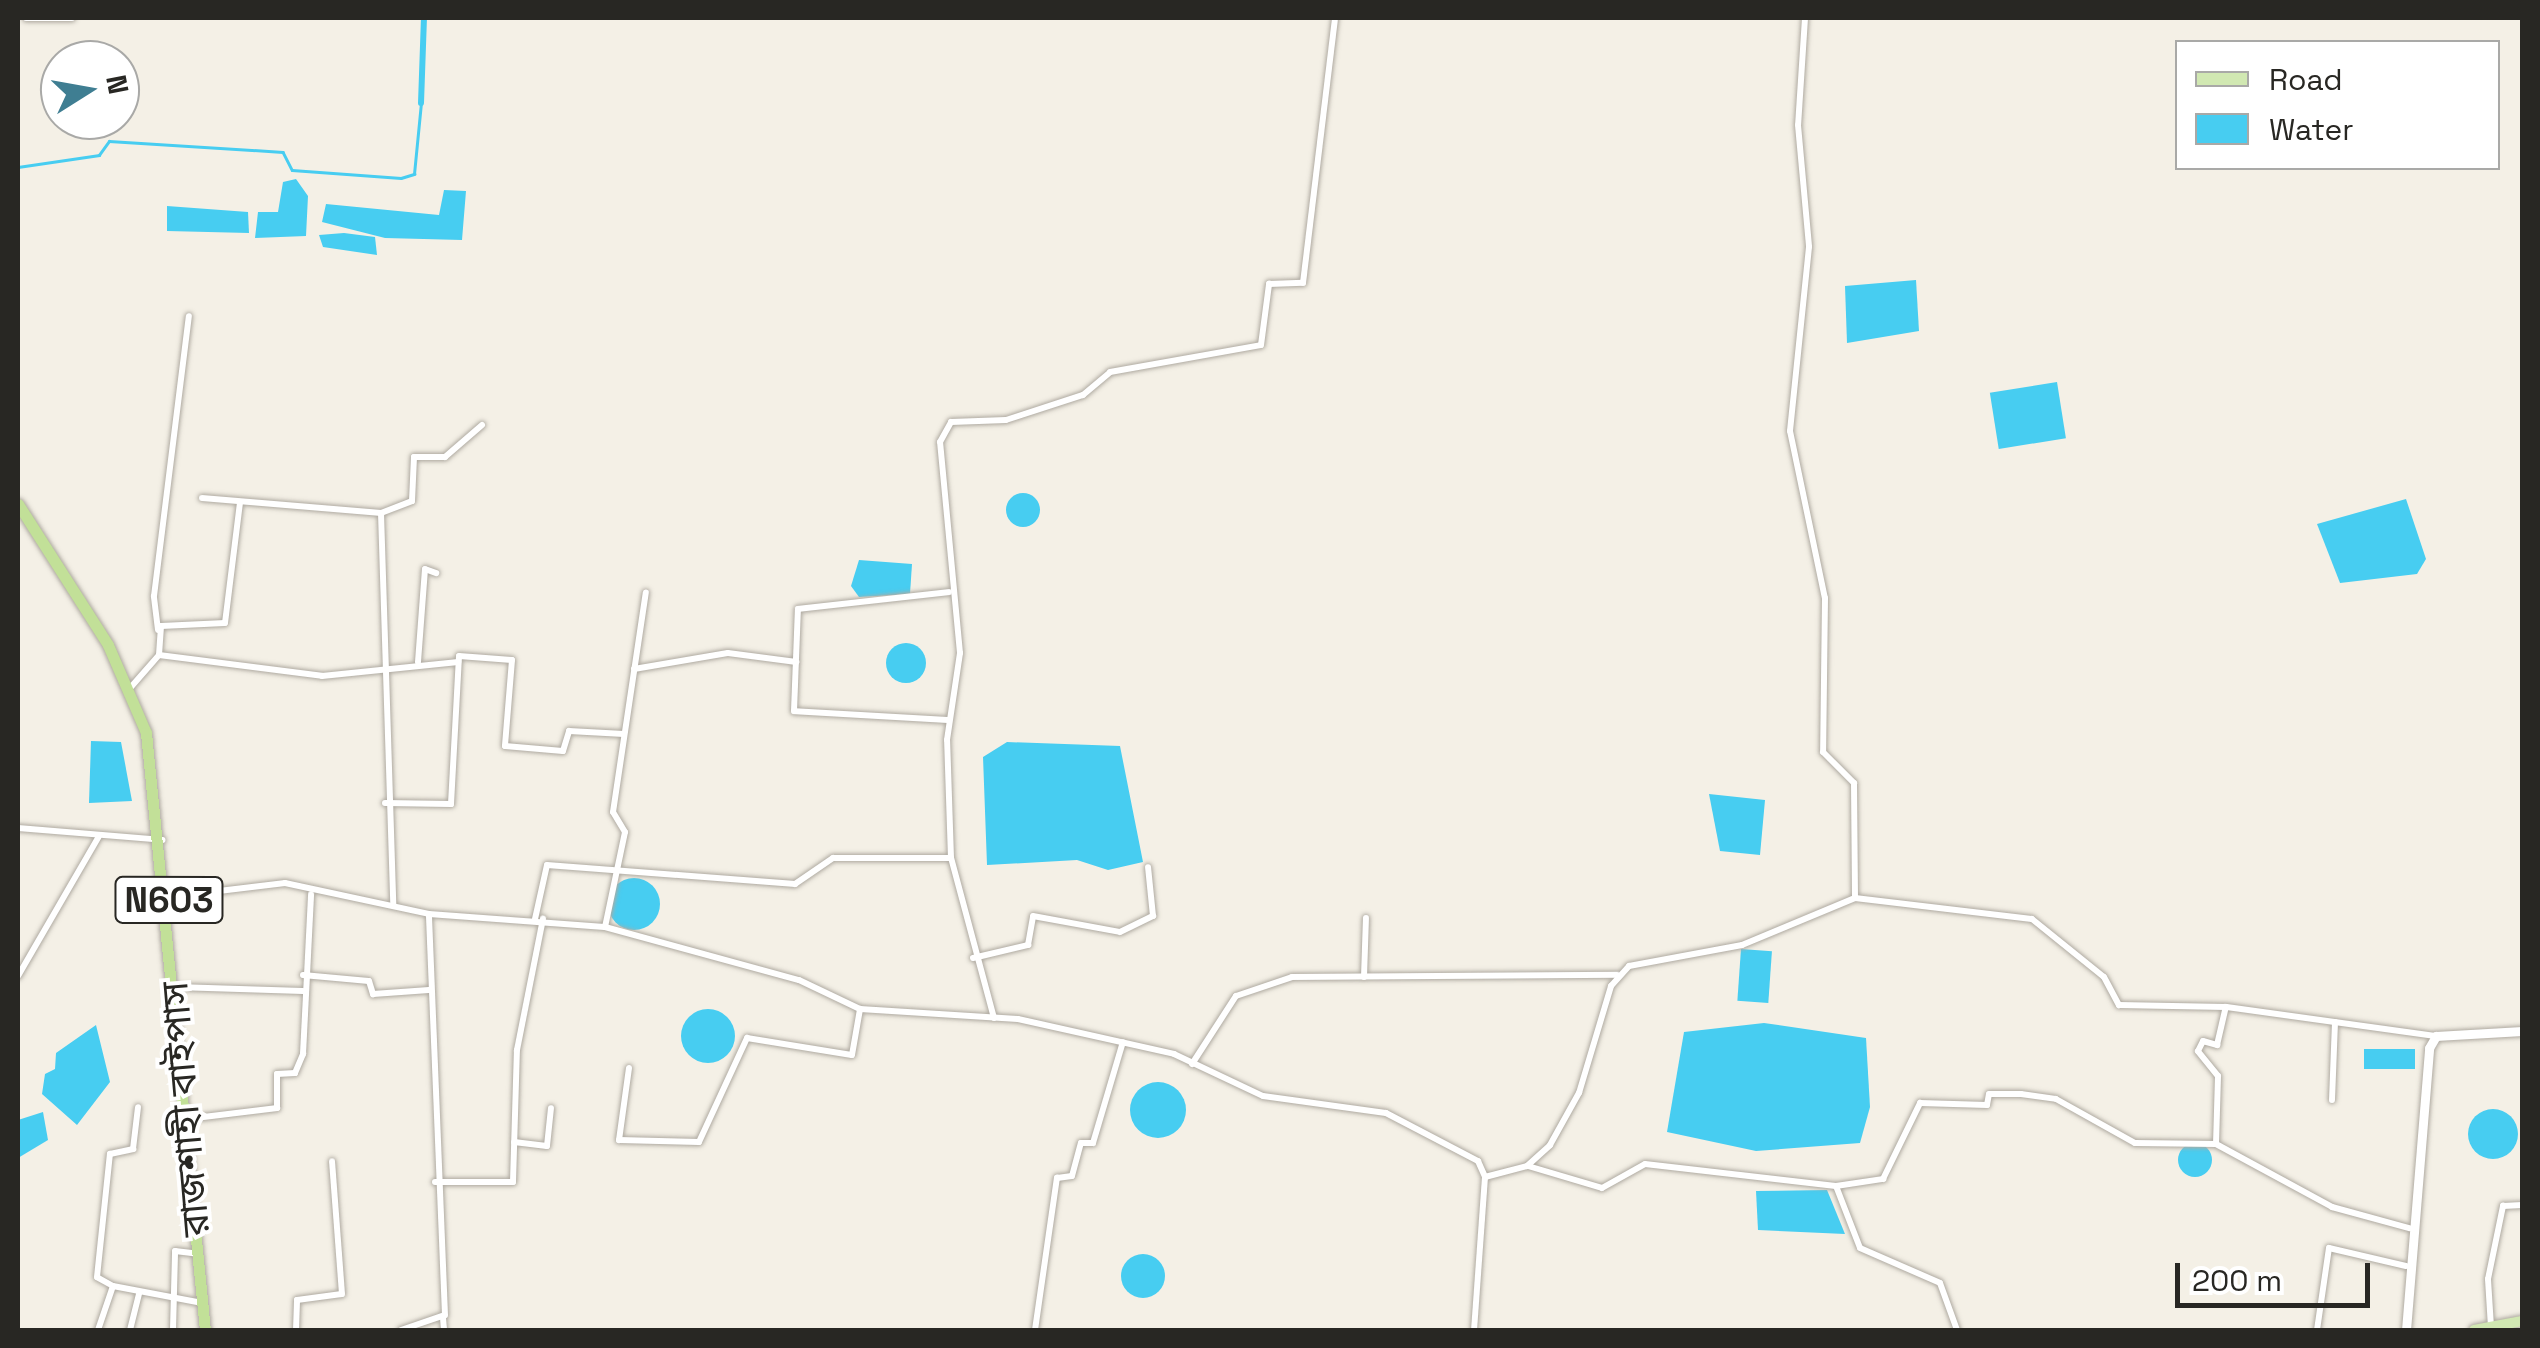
<!DOCTYPE html>
<html>
<head>
<meta charset="utf-8">
<style>
	body { margin:0 }
	#map { position:relative; width:2540px; height:1348px; overflow:hidden; background:#f4f0e6; font-family:"Space Grotesk","Noto Sans Bengali",sans-serif }
	div>[style] { position:absolute }
	[style*='--x'] { left:calc(var(--x)*1px); top:calc(var(--y)*1px); width:calc(var(--w)*1px); rotate:calc(var(--a)*1deg) }
	.water>* { inset:0; background:#47cdf1; transform-origin:0 0 }
	.round { border-radius:50% }
	.stream>* { height:2.5px; margin:-1.25px; padding:0 1.25px; transform-origin:1.25px; border-radius:1.25px; background:#47cdf1 }
	.canal>* { height:6px; margin:-3px; padding:0 3px; transform-origin:3px; border-radius:3px; background:#47cdf1 }
	.roads { filter:drop-shadow(0 0 2px #afaaa1) drop-shadow(0 0 2px #afaaa1) }
	.minor>* { height:6px; margin:-3px; padding:0 3px; transform-origin:3px; border-radius:3px; background:#fff }
	.secondary>* { height:9px; margin:-4.5px; padding:0 4.5px; transform-origin:4.5px; border-radius:4.5px; background:#fff }
	.primary>* { height:10px; margin:-5px; padding:0 5px; transform-origin:5px; border-radius:5px; background:#d1e8b2 }
	.trunk>* { height:11px; margin:-5.5px; padding:0 5.5px; transform-origin:5.5px; border-radius:5.5px; background:#c2e098 }
	span { translate:-50% -50%; white-space:nowrap; text-align:center; line-height:1.15; -webkit-text-stroke:8px #fff; paint-order:stroke }
	.shield-label span { padding:2px 8px; background:#fff; border:2px solid; border-radius:8px; -webkit-text-stroke-width:0 }
	.shield-label { font-size:35px; color:#282723; font-weight:700 }
	.street-label { font-size:38px; color:#282723 }
	.frame { position:absolute; inset:0; border:20px solid #282723; pointer-events:none }
	.legend { position:absolute; left:2175px; top:40px; width:325px; height:130px; box-sizing:border-box; background:#fff; border:2px solid #a9a9a7; margin:0; padding:12px 18px; list-style:none; font-size:30px; color:#282723 }
	.legend li { display:flex; align-items:center; gap:20px; height:50px }
	.legend b { width:50px; border:2px solid #a9a9a7 }
	.north { position:absolute; left:40px; top:40px; width:100px; height:100px; box-sizing:border-box; background:#fff; border:2px solid #a9a9a7; border-radius:50%; rotate:79deg; font-size:28px; font-weight:700; line-height:40px; text-align:center; color:#282723 }
	.north::after { content:''; display:block; margin:auto; width:35px; height:45px; background:#3f7e92; clip-path:polygon(50% 0,100% 100%,50% 72%,0 100%) }
	.scale { position:absolute; left:2175px; top:1263px; width:195px; height:45px; box-sizing:border-box; border:5px solid #282723; border-top:0; padding-left:12px; font-size:30px; line-height:35px; white-space:nowrap; color:#282723; -webkit-text-stroke:8px #fff; paint-order:stroke }
</style>
</head>
<body>
<div id="map">
	<div class="water">
		<i style="clip-path:polygon(296px 179px,308px 196px,306px 236px,255px 238px,258px 212px,278px 212px,283px 182px)"></i>
		<i style="clip-path:polygon(444px 190px,466px 191px,462px 240px,385px 238px,322px 222px,326px 204px,439px 215px)"></i>
		<i style="clip-path:polygon(167px 206px,248px 212px,249px 233px,167px 231px)"></i>
		<i style="clip-path:polygon(344px 233px,375px 237px,377px 255px,323px 247px,319px 235px)"></i>
		<i style="clip-path:polygon(1916px 280px,1919px 331px,1847px 343px,1845px 286px)"></i>
		<i style="left:2057px;top:382px;width:57px;height:68px;rotate:81deg"></i>
		<i class="round" style="left:1006px;top:493px;width:34px;height:34px"></i>
		<i style="clip-path:polygon(2406px 499px,2426px 559px,2417px 574px,2340px 583px,2317px 524px)"></i>
		<i style="clip-path:polygon(859px 560px,912px 564px,910px 594px,859px 597px,851px 586px)"></i>
		<i class="round" style="left:886px;top:643px;width:40px;height:40px"></i>
		<i style="clip-path:polygon(91px 741px,121px 742px,132px 801px,89px 803px)"></i>
		<i style="clip-path:polygon(1007px 742px,1120px 746px,1143px 862px,1108px 870px,1077px 860px,987px 865px,983px 757px)"></i>
		<i style="clip-path:polygon(1709px 794px,1765px 800px,1760px 855px,1720px 851px)"></i>
		<i class="round" style="left:608px;top:878px;width:52px;height:52px"></i>
		<i style="left:1741px;top:949px;width:31px;height:52px;rotate:4deg"></i>
		<i class="round" style="left:681px;top:1009px;width:54px;height:54px"></i>
		<i style="clip-path:polygon(1764px 1023px,1866px 1038px,1870px 1107px,1860px 1143px,1756px 1151px,1667px 1132px,1684px 1032px)"></i>
		<i style="clip-path:polygon(96px 1025px,110px 1082px,77px 1125px,42px 1094px,45px 1074px,55px 1069px,56px 1053px)"></i>
		<i style="left:2415px;top:1049px;width:20px;height:51px;rotate:90deg"></i>
		<i class="round" style="left:1130px;top:1082px;width:56px;height:56px"></i>
		<i class="round" style="left:2468px;top:1109px;width:50px;height:50px"></i>
		<i style="clip-path:polygon(43px 1112px,48px 1140px,18px 1158px,18px 1120px)"></i>
		<i class="round" style="left:2178px;top:1143px;width:34px;height:34px"></i>
		<i style="clip-path:polygon(1827px 1190px,1845px 1234px,1758px 1230px,1756px 1191px)"></i>
		<i class="round" style="left:1121px;top:1254px;width:44px;height:44px"></i>
	</div>
	<div class="stream">
		<i style="--x:18;--y:167;--w:82;--a:-8.4"></i>
		<i style="--x:99;--y:155;--w:17;--a:-54"></i>
		<i style="--x:109;--y:141;--w:174;--a:3.6"></i>
		<i style="--x:283;--y:152;--w:20;--a:63"></i>
		<i style="--x:292;--y:170;--w:109;--a:4.2"></i>
		<i style="--x:401;--y:178;--w:14;--a:-17"></i>
		<i style="--x:414;--y:174;--w:71;--a:-84.4"></i>
	</div>
	<div class="canal">
		<i style="--x:421;--y:103;--w:85;--a:-88"></i>
	</div>
	<div class="roads">
		<div class="minor">
			<i style="--x:26;--y:18;--w:46;--a:0"></i>
			<i style="--x:1805;--y:18;--w:107;--a:93.7"></i>
			<i style="--x:1798;--y:125;--w:122;--a:84.8"></i>
			<i style="--x:1809;--y:247;--w:185;--a:95.9"></i>
			<i style="--x:1790;--y:431;--w:171;--a:78.2"></i>
			<i style="--x:1825;--y:598;--w:154;--a:90.7"></i>
			<i style="--x:1823;--y:752;--w:44;--a:45"></i>
			<i style="--x:1854;--y:783;--w:115;--a:89.5"></i>
			<i style="--x:202;--y:498;--w:180;--a:4.8"></i>
			<i style="--x:381;--y:513;--w:391;--a:88.2"></i>
			<i style="--x:381;--y:513;--w:33;--a:-21"></i>
			<i style="--x:412;--y:501;--w:44;--a:-87.4"></i>
			<i style="--x:414;--y:457;--w:31;--a:0"></i>
			<i style="--x:445;--y:457;--w:49;--a:-40.9"></i>
			<i style="--x:158;--y:630;--w:34;--a:-97"></i>
			<i style="--x:154;--y:596;--w:282;--a:-82.9"></i>
			<i style="--x:159;--y:655;--w:29;--a:-86"></i>
			<i style="--x:161;--y:626;--w:64;--a:-2.7"></i>
			<i style="--x:225;--y:623;--w:122;--a:-82.9"></i>
			<i style="--x:418;--y:662;--w:93;--a:-85.7"></i>
			<i style="--x:425;--y:569;--w:12;--a:20"></i>
			<i style="--x:634;--y:669;--w:95;--a:-9.7"></i>
			<i style="--x:728;--y:653;--w:69;--a:7.5"></i>
			<i style="--x:131;--y:687;--w:43;--a:-48.8"></i>
			<i style="--x:159;--y:655;--w:164;--a:7.3"></i>
			<i style="--x:322;--y:676;--w:137;--a:-5.9"></i>
			<i style="--x:949;--y:720;--w:155;--a:-176.7"></i>
			<i style="--x:794;--y:711;--w:102;--a:-87.8"></i>
			<i style="--x:798;--y:609;--w:152;--a:-6.4"></i>
			<i style="--x:385;--y:803;--w:66;--a:0.9"></i>
			<i style="--x:451;--y:804;--w:148;--a:-86.9"></i>
			<i style="--x:459;--y:656;--w:53;--a:4.3"></i>
			<i style="--x:512;--y:660;--w:86;--a:94.7"></i>
			<i style="--x:505;--y:746;--w:58;--a:4.9"></i>
			<i style="--x:563;--y:751;--w:21;--a:-73"></i>
			<i style="--x:569;--y:731;--w:55;--a:3.1"></i>
			<i style="--x:18;--y:828;--w:145;--a:4.7"></i>
			<i style="--x:169;--y:897;--w:117;--a:-6.9"></i>
			<i style="--x:285;--y:883;--w:147;--a:12.1"></i>
			<i style="--x:429;--y:914;--w:176;--a:4.2"></i>
			<i style="--x:605;--y:927;--w:201;--a:15.3"></i>
			<i style="--x:799;--y:980;--w:68;--a:25.4"></i>
			<i style="--x:860;--y:1009;--w:158;--a:3.6"></i>
			<i style="--x:1018;--y:1019;--w:160;--a:12.6"></i>
			<i style="--x:1174;--y:1054;--w:98;--a:25.3"></i>
			<i style="--x:1263;--y:1096;--w:124;--a:7.9"></i>
			<i style="--x:1386;--y:1113;--w:104;--a:27.6"></i>
			<i style="--x:1478;--y:1161;--w:17;--a:66"></i>
			<i style="--x:1485;--y:1177;--w:153;--a:94.1"></i>
			<i style="--x:535;--y:919;--w:55;--a:-77.5"></i>
			<i style="--x:547;--y:865;--w:249;--a:4.4"></i>
			<i style="--x:795;--y:884;--w:46;--a:-34.4"></i>
			<i style="--x:833;--y:858;--w:118;--a:0"></i>
			<i style="--x:605;--y:927;--w:97;--a:-78.1"></i>
			<i style="--x:625;--y:832;--w:23;--a:-121"></i>
			<i style="--x:613;--y:812;--w:222;--a:-81.5"></i>
			<i style="--x:973;--y:958;--w:57;--a:-13.3"></i>
			<i style="--x:1028;--y:945;--w:29;--a:-80"></i>
			<i style="--x:1033;--y:916;--w:88;--a:10.4"></i>
			<i style="--x:1120;--y:932;--w:37;--a:-26"></i>
			<i style="--x:1153;--y:916;--w:49;--a:-95.8"></i>
			<i style="--x:303;--y:975;--w:66;--a:5.2"></i>
			<i style="--x:369;--y:981;--w:14;--a:73"></i>
			<i style="--x:373;--y:994;--w:56;--a:-4.1"></i>
			<i style="--x:18;--y:976;--w:162;--a:-59.9"></i>
			<i style="--x:1364;--y:977;--w:59;--a:-88.1"></i>
			<i style="--x:176;--y:987;--w:127;--a:1.8"></i>
			<i style="--x:994;--y:1018;--w:166;--a:-105"></i>
			<i style="--x:951;--y:858;--w:118;--a:-91.9"></i>
			<i style="--x:947;--y:740;--w:88;--a:-81.5"></i>
			<i style="--x:960;--y:653;--w:212;--a:-95.4"></i>
			<i style="--x:940;--y:442;--w:23;--a:-61"></i>
			<i style="--x:951;--y:422;--w:55;--a:-2.1"></i>
			<i style="--x:1006;--y:420;--w:81;--a:-18"></i>
			<i style="--x:1083;--y:395;--w:35;--a:-40"></i>
			<i style="--x:1110;--y:372;--w:153;--a:-10.1"></i>
			<i style="--x:1261;--y:345;--w:62;--a:-82.5"></i>
			<i style="--x:1269;--y:284;--w:34;--a:-2"></i>
			<i style="--x:1303;--y:283;--w:267;--a:-83.1"></i>
			<i style="--x:1192;--y:1064;--w:81;--a:-57.1"></i>
			<i style="--x:1236;--y:996;--w:59;--a:-18.7"></i>
			<i style="--x:1292;--y:977;--w:325;--a:-0.4"></i>
			<i style="--x:629;--y:1068;--w:73;--a:97.9"></i>
			<i style="--x:619;--y:1140;--w:80;--a:1.4"></i>
			<i style="--x:699;--y:1142;--w:115;--a:-65.2"></i>
			<i style="--x:747;--y:1038;--w:106;--a:9.2"></i>
			<i style="--x:852;--y:1055;--w:47;--a:-80.1"></i>
			<i style="--x:2332;--y:1100;--w:78;--a:-87.8"></i>
			<i style="--x:187;--y:1119;--w:91;--a:-7"></i>
			<i style="--x:277;--y:1108;--w:34;--a:-90"></i>
			<i style="--x:277;--y:1074;--w:18;--a:-3"></i>
			<i style="--x:295;--y:1073;--w:21;--a:-67"></i>
			<i style="--x:303;--y:1054;--w:160;--a:-87.1"></i>
			<i style="--x:514;--y:1142;--w:33;--a:7"></i>
			<i style="--x:547;--y:1146;--w:38;--a:-84"></i>
			<i style="--x:2216;--y:1144;--w:68;--a:-88.3"></i>
			<i style="--x:2218;--y:1076;--w:32;--a:-129"></i>
			<i style="--x:2198;--y:1051;--w:11;--a:-63"></i>
			<i style="--x:2203;--y:1041;--w:15;--a:16"></i>
			<i style="--x:2217;--y:1045;--w:39;--a:-77"></i>
			<i style="--x:1528;--y:1166;--w:77;--a:16.6"></i>
			<i style="--x:1602;--y:1188;--w:49;--a:-29.2"></i>
			<i style="--x:1645;--y:1164;--w:192;--a:6.6"></i>
			<i style="--x:1836;--y:1186;--w:66;--a:68.8"></i>
			<i style="--x:1860;--y:1248;--w:87;--a:23.6"></i>
			<i style="--x:1940;--y:1283;--w:50;--a:70.1"></i>
			<i style="--x:1485;--y:1177;--w:43;--a:-14.7"></i>
			<i style="--x:1527;--y:1166;--w:31;--a:-42"></i>
			<i style="--x:1550;--y:1145;--w:60;--a:-60.9"></i>
			<i style="--x:1579;--y:1093;--w:112;--a:-73.3"></i>
			<i style="--x:1611;--y:986;--w:27;--a:-48"></i>
			<i style="--x:1629;--y:966;--w:115;--a:-10.5"></i>
			<i style="--x:1742;--y:945;--w:122;--a:-22.6"></i>
			<i style="--x:1855;--y:898;--w:178;--a:6.8"></i>
			<i style="--x:2032;--y:919;--w:92;--a:38.9"></i>
			<i style="--x:2104;--y:977;--w:32;--a:62"></i>
			<i style="--x:2119;--y:1005;--w:107;--a:1.1"></i>
			<i style="--x:2226;--y:1007;--w:212;--a:7.9"></i>
			<i style="--x:435;--y:1182;--w:78;--a:0"></i>
			<i style="--x:513;--y:1182;--w:132;--a:-88.3"></i>
			<i style="--x:517;--y:1050;--w:134;--a:-78.8"></i>
			<i style="--x:1836;--y:1186;--w:48;--a:-8.5"></i>
			<i style="--x:1883;--y:1179;--w:85;--a:-64"></i>
			<i style="--x:1920;--y:1103;--w:67;--a:1.7"></i>
			<i style="--x:1987;--y:1105;--w:11;--a:-80"></i>
			<i style="--x:1989;--y:1094;--w:32;--a:0"></i>
			<i style="--x:2021;--y:1094;--w:35;--a:8"></i>
			<i style="--x:2056;--y:1099;--w:90;--a:29.1"></i>
			<i style="--x:2135;--y:1143;--w:81;--a:0.7"></i>
			<i style="--x:2216;--y:1144;--w:132;--a:28.5"></i>
			<i style="--x:2332;--y:1207;--w:80;--a:15.3"></i>
			<i style="--x:113;--y:1286;--w:18;--a:-151"></i>
			<i style="--x:97;--y:1277;--w:124;--a:-84"></i>
			<i style="--x:110;--y:1154;--w:24;--a:-12"></i>
			<i style="--x:133;--y:1149;--w:42;--a:-83.2"></i>
			<i style="--x:443;--y:1318;--w:12;--a:85"></i>
			<i style="--x:2491;--y:1327;--w:48;--a:-93.6"></i>
			<i style="--x:2488;--y:1279;--w:75;--a:-78.4"></i>
			<i style="--x:2503;--y:1206;--w:19;--a:-3"></i>
			<i style="--x:98;--y:1330;--w:46;--a:-71.2"></i>
			<i style="--x:113;--y:1286;--w:91;--a:10.8"></i>
			<i style="--x:130;--y:1330;--w:38;--a:-76"></i>
			<i style="--x:173;--y:1330;--w:79;--a:-88.5"></i>
			<i style="--x:175;--y:1251;--w:23;--a:7"></i>
			<i style="--x:296;--y:1330;--w:30;--a:-88"></i>
			<i style="--x:297;--y:1300;--w:45;--a:-7.6"></i>
			<i style="--x:342;--y:1294;--w:133;--a:-94.3"></i>
			<i style="--x:401;--y:1330;--w:46;--a:-18.8"></i>
			<i style="--x:445;--y:1315;--w:400;--a:-92.3"></i>
			<i style="--x:1035;--y:1330;--w:154;--a:-81.8"></i>
			<i style="--x:1057;--y:1178;--w:15;--a:-8"></i>
			<i style="--x:1072;--y:1176;--w:34;--a:-75"></i>
			<i style="--x:1081;--y:1143;--w:12;--a:0"></i>
			<i style="--x:1093;--y:1143;--w:105;--a:-73.5"></i>
			<i style="--x:2317;--y:1330;--w:83;--a:-81.7"></i>
			<i style="--x:2329;--y:1248;--w:79;--a:13.2"></i>
		</div>
		<div class="secondary">
			<i style="--x:2406;--y:1330;--w:283;--a:-85.3"></i>
			<i style="--x:2429;--y:1048;--w:14;--a:-60"></i>
			<i style="--x:2436;--y:1036;--w:86;--a:-3.3"></i>
		</div>
		<div class="primary">
			<i style="--x:2474;--y:1330;--w:49;--a:-10.6"></i>
		</div>
		<div class="trunk">
			<i style="--x:18;--y:504;--w:167;--a:57.4"></i>
			<i style="--x:108;--y:645;--w:96;--a:66.6"></i>
			<i style="--x:146;--y:733;--w:600;--a:84.36"></i>
		</div>
	</div>
	<div class="shield-label">
		<span style="left:169px;top:900px">N603</span>
	</div>
	<div class="street-label">
		<span style="left:186px;top:1109px;rotate:-95deg">রাজশাহী বাইপাস</span>
	</div>
	<div class="frame"></div>
	<ul class="legend">
	<li><b style="height:12px;background:#d1e8b2"></b>Road</li>
	<li><b style="height:28px;background:#47cdf1"></b>Water</li>
	</ul>
	<div class="north">N</div>
	<div class="scale">200 m</div>
</div>
</body>
</html>
